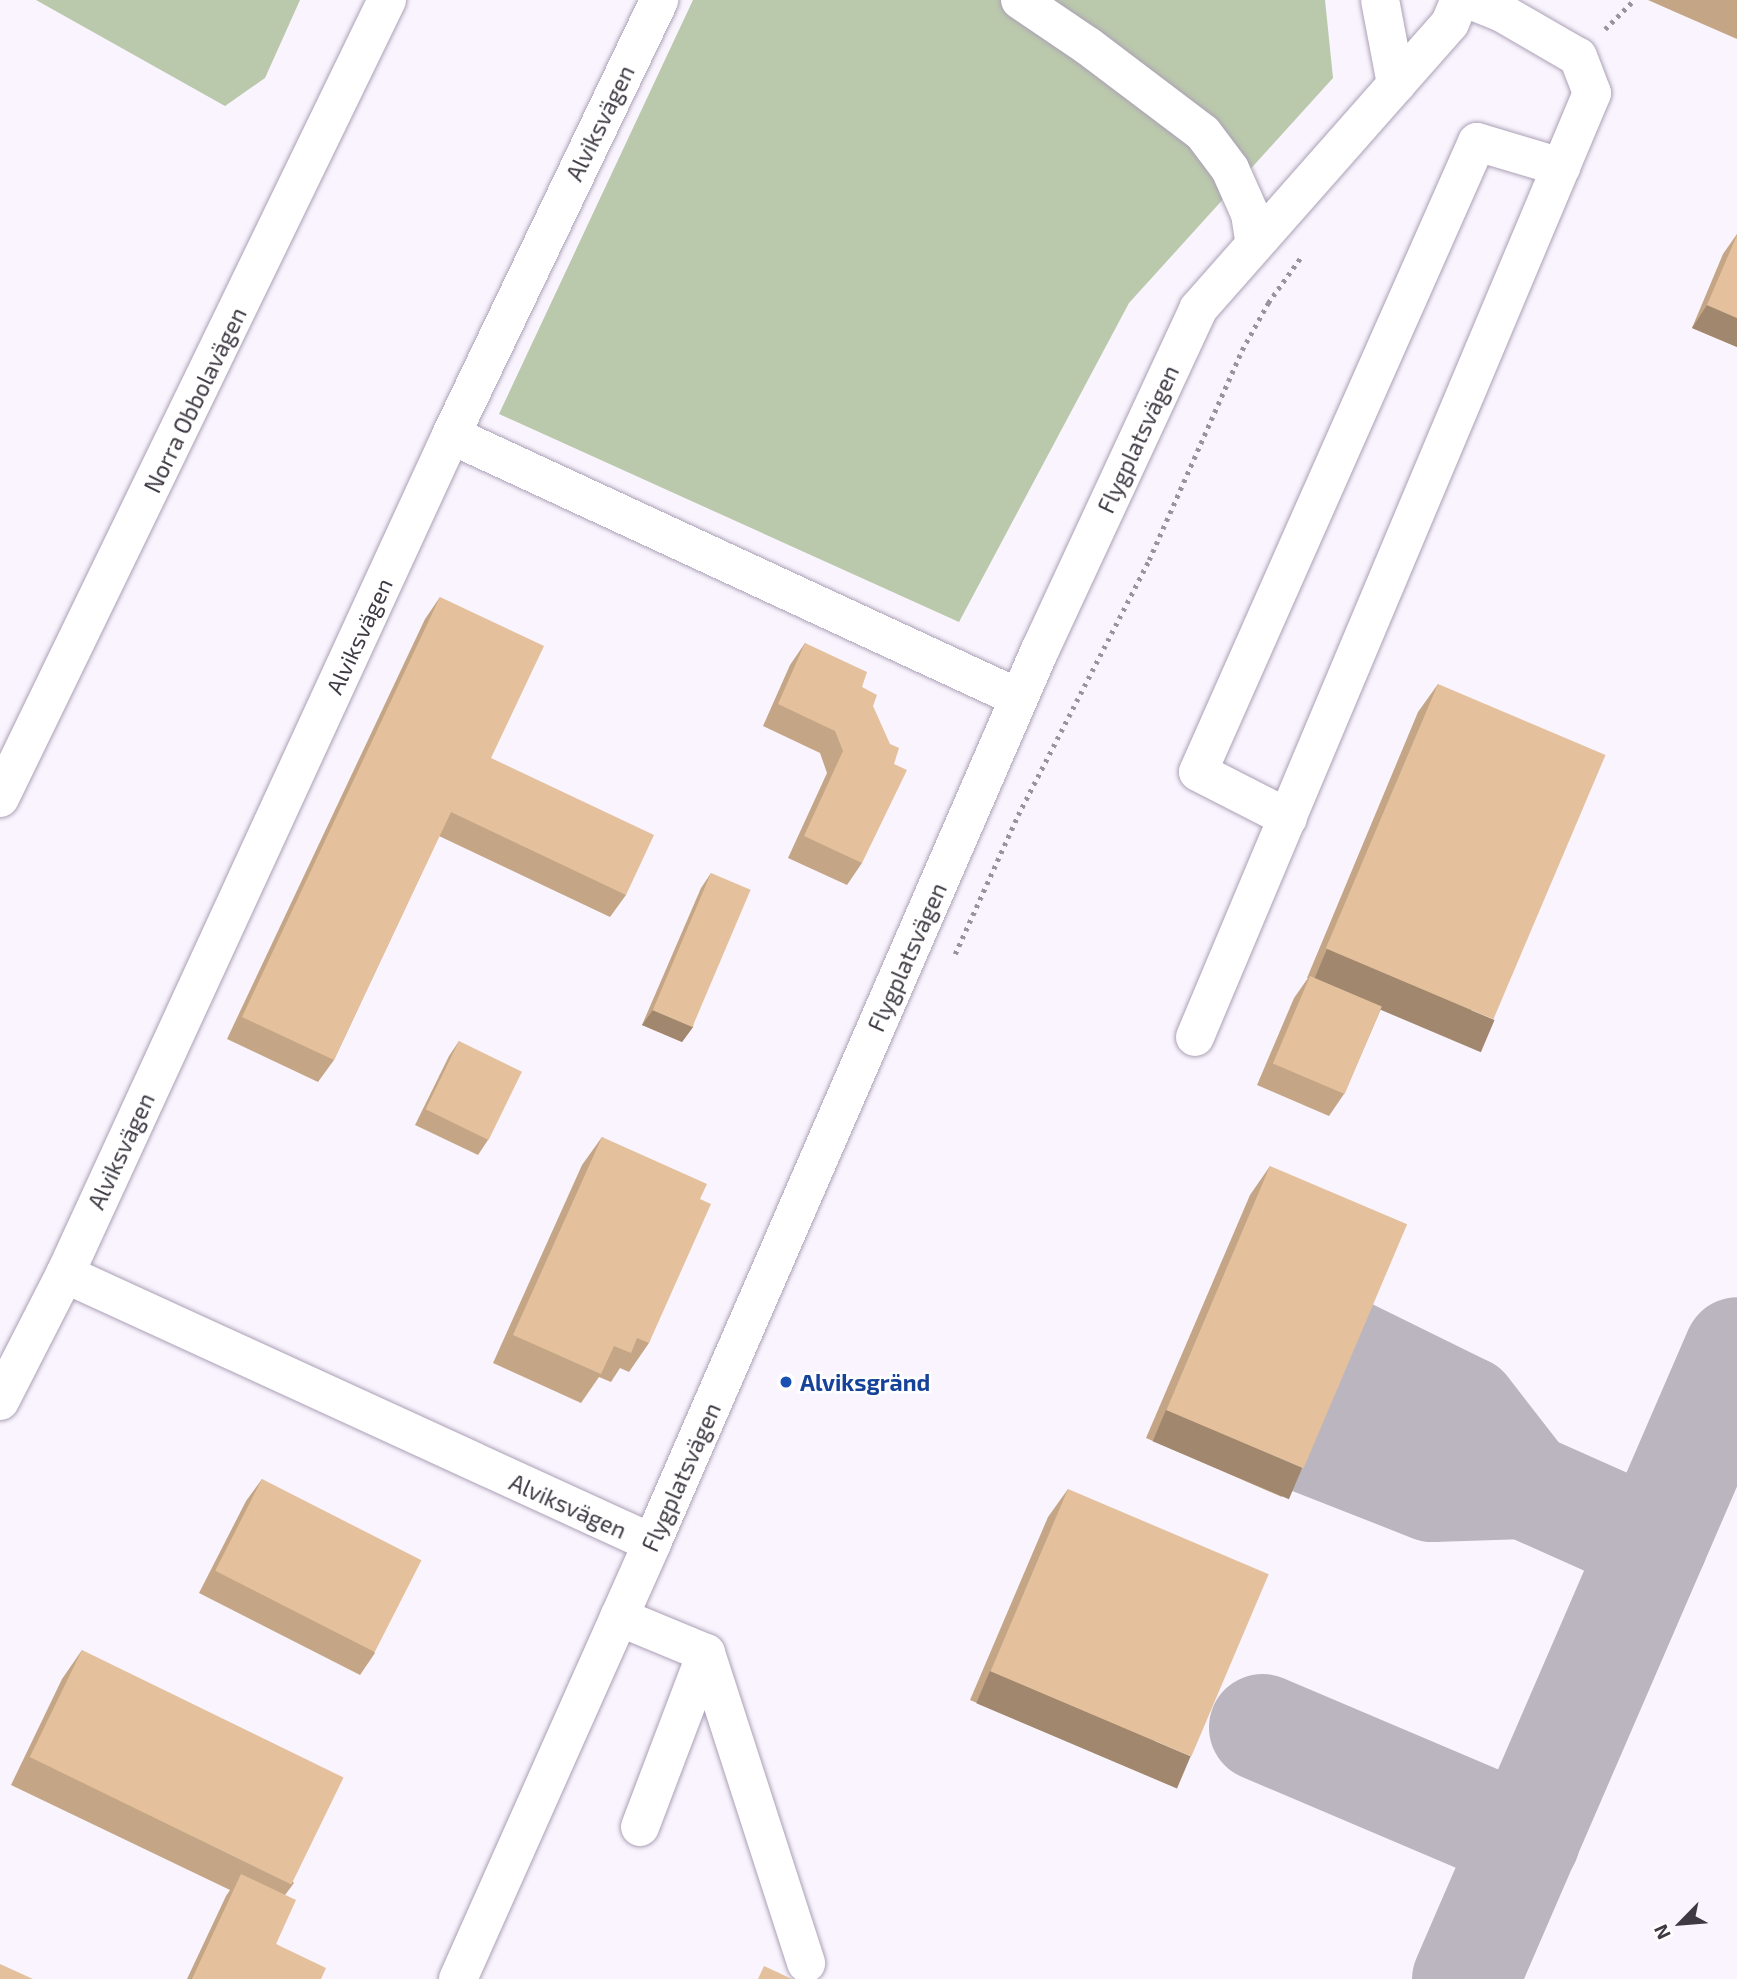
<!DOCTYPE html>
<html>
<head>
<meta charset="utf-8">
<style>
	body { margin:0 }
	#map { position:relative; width:1737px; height:1979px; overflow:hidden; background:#f9f4fd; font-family:"Exo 2",sans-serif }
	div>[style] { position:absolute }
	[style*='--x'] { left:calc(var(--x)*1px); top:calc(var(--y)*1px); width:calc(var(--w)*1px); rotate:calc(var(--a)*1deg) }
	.green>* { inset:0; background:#bac8ac }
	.taxiway>* { height:107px; margin:-53.5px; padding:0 53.5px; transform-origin:53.5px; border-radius:53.5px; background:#bab5be }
	.path>* { height:4.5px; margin-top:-2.25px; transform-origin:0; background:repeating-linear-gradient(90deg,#98939c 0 3.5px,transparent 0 8.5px) }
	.roads { filter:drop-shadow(0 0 2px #aba0b6) drop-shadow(0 0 2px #aba0b6) }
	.minor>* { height:38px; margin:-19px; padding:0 19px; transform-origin:19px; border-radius:19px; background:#fff }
	.highway>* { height:38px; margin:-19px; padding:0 19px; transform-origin:19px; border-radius:19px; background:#fff }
	.wall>* { inset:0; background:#c4a686 }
	.shaded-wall>* { inset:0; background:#a0876d; transform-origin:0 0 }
	.building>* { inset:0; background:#e4c19c; transform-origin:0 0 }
	.dots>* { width:19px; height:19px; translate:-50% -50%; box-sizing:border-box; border:4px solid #fff; border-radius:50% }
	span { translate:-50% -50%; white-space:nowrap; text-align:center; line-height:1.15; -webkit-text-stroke:5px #fff; paint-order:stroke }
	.street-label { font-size:23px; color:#3e3942 }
	.transit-label { font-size:23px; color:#164399; font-weight:700 }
	.left { translate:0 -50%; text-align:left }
	.north { position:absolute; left:1646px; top:1888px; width:70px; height:70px; -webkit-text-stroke:5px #fff; paint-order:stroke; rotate:245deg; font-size:19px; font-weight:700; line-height:28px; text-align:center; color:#3e3942 }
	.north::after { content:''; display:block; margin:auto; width:24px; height:32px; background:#3e3942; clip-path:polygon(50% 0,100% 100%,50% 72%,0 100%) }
</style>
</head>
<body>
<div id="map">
	<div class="green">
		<i style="clip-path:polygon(36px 0,300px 0,265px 78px,225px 106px)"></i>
		<i style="clip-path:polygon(693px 0,1325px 0,1333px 78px,1129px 303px,959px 622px,499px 414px)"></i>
	</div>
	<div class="taxiway">
		<i style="--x:1349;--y:1352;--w:129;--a:26.2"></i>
		<i style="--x:1465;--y:1409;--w:96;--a:52.2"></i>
		<i style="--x:1312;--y:1441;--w:129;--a:21.4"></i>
		<i style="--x:1432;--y:1488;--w:92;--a:-1.9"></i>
		<i style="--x:1524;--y:1485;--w:142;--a:24"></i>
		<i style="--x:1262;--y:1727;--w:287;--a:23"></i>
		<i style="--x:1465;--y:1979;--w:685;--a:-66.61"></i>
	</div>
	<div class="path">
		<i style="--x:1605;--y:29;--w:41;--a:-45"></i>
		<i style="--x:955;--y:954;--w:153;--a:-65.6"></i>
		<i style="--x:1018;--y:815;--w:287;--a:-62.8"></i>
		<i style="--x:1149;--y:560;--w:230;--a:-66.1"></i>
		<i style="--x:1242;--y:350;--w:54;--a:-61"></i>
		<i style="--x:1268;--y:303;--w:57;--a:-54.3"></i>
	</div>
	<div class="roads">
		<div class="minor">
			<i style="--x:1020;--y:0;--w:82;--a:34.1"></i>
			<i style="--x:1088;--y:46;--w:144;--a:37.1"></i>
			<i style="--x:1203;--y:133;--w:45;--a:53.1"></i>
			<i style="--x:1230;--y:169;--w:49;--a:66"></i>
			<i style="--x:1250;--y:214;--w:30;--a:81"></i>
			<i style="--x:1380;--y:0;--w:86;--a:79.2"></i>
			<i style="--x:451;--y:435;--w:626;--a:24.85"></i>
			<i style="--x:1288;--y:818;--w:101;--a:-152.9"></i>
			<i style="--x:1198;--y:772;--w:689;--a:-66.11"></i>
			<i style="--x:1477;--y:142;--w:88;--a:16.6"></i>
			<i style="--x:1195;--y:1037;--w:1024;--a:-67.19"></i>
			<i style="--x:1592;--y:93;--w:39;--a:-111"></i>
			<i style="--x:1578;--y:57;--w:88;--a:-149.9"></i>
			<i style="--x:1502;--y:13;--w:35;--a:-158"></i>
			<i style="--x:65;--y:1274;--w:646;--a:24.62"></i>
			<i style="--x:0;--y:1401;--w:143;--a:-62.9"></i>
			<i style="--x:65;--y:1274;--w:924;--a:-65.29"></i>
			<i style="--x:451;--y:435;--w:482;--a:-64.4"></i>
			<i style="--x:619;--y:1617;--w:94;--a:22.5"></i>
			<i style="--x:706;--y:1653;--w:326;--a:72.1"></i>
			<i style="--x:640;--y:1827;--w:186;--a:-69.2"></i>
			<i style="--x:458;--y:1979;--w:477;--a:-66"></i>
			<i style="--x:652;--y:1543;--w:974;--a:-66.52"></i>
			<i style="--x:1040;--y:650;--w:376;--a:-65.1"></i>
			<i style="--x:1198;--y:309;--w:381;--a:-48.6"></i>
			<i style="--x:1450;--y:23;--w:25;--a:-67"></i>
		</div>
		<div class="highway">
			<i style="--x:0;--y:798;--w:887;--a:-64.13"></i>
		</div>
	</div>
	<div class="wall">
		<i style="clip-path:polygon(1648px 0,1737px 0,1737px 39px,1682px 15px)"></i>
		<i style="clip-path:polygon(1737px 234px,1737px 347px,1692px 328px,1723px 254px)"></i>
		<i style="clip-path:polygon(440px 597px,491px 758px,626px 895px,610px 917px,439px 836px,334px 1060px,318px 1082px,227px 1039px,425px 619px)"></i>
		<i style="clip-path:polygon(805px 643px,862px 687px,873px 706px,862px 863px,847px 885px,788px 858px,827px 773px,820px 753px,763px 726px,790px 665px)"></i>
		<i style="clip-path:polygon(1438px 684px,1475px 1048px,1381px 1009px,1344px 1094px,1329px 1116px,1257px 1085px,1294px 998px,1308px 978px,1307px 978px,1418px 712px)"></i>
		<i style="clip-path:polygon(711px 873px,693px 1027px,682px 1042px,642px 1025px,701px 888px)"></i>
		<i style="clip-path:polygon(459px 1041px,488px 1140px,478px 1155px,415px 1125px,449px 1056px)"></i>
		<i style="clip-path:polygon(602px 1137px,700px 1199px,649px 1343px,629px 1372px,620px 1368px,611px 1382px,599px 1377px,581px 1403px,493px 1363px,582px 1165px)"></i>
		<i style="clip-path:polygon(1270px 1166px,1282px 1497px,1146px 1438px,1250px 1195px)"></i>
		<i style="clip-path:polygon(262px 1479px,375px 1653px,360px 1675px,199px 1593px,246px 1501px)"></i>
		<i style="clip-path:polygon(1068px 1489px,1170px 1785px,970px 1700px,1048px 1517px)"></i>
		<i style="clip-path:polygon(82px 1650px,294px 1883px,285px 1895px,276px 1944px,321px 1979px,187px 1979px,226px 1896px,230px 1890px,11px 1785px,62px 1679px)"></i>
	</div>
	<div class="shaded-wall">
		<i style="clip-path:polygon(1707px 305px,1737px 318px,1737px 347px,1692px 328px)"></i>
		<i style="left:1327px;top:949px;width:182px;height:35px;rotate:23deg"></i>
		<i style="clip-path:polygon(653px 1010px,693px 1027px,682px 1042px,642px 1025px)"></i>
		<i style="left:1166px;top:1410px;width:148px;height:34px;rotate:23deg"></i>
		<i style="left:990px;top:1671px;width:218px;height:35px;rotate:23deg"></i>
	</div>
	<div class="building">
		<i style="clip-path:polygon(1737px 235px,1737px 318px,1707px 305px)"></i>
		<i style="clip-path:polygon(440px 597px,544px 646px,491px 758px,654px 835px,626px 895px,451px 812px,334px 1060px,242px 1017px)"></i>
		<i style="clip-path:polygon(805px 643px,867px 672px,862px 687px,877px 695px,873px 706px,890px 744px,899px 748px,894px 764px,907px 770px,862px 863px,804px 836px,843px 751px,835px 731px,778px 704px)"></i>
		<i style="left:1438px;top:684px;width:182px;height:287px;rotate:23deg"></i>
		<i style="left:711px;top:873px;width:43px;height:149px;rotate:23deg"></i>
		<i style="left:1310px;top:976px;width:78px;height:95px;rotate:23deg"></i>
		<i style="left:459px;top:1041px;width:70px;height:76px;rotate:26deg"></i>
		<i style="clip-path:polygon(602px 1137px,707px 1184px,700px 1199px,711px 1204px,649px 1343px,637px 1338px,631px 1353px,614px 1346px,601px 1374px,513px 1335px)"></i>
		<i style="left:1270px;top:1166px;width:149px;height:265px;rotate:23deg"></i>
		<i style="left:262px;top:1479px;width:179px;height:103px;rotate:27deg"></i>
		<i style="left:1068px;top:1489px;width:218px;height:198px;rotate:23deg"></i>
		<i style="left:82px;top:1650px;width:291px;height:119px;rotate:26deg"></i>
		<i style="clip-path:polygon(241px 1874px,296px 1900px,276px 1944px,326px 1968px,321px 1979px,192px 1979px)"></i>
		<i style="clip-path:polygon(0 1964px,33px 1979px,0 1979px)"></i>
		<i style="clip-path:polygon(764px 1966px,792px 1979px,758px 1979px)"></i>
	</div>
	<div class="dots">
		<i style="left:786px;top:1382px;background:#1a4fb4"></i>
	</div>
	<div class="street-label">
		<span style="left:600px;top:123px;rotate:-64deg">Alviksvägen</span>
		<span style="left:195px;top:400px;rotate:-64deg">Norra Obbolavägen</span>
		<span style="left:1138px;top:439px;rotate:-65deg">Flygplatsvägen</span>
		<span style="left:359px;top:636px;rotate:-65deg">Alviksvägen</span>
		<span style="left:907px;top:957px;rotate:-66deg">Flygplatsvägen</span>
		<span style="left:121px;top:1151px;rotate:-65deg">Alviksvägen</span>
		<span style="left:681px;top:1477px;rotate:-66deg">Flygplatsvägen</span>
		<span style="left:568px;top:1506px;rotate:24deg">Alviksvägen</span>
	</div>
	<div class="transit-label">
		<span class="left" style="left:800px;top:1382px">Alviksgränd</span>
	</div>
	<div class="north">N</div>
</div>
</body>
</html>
